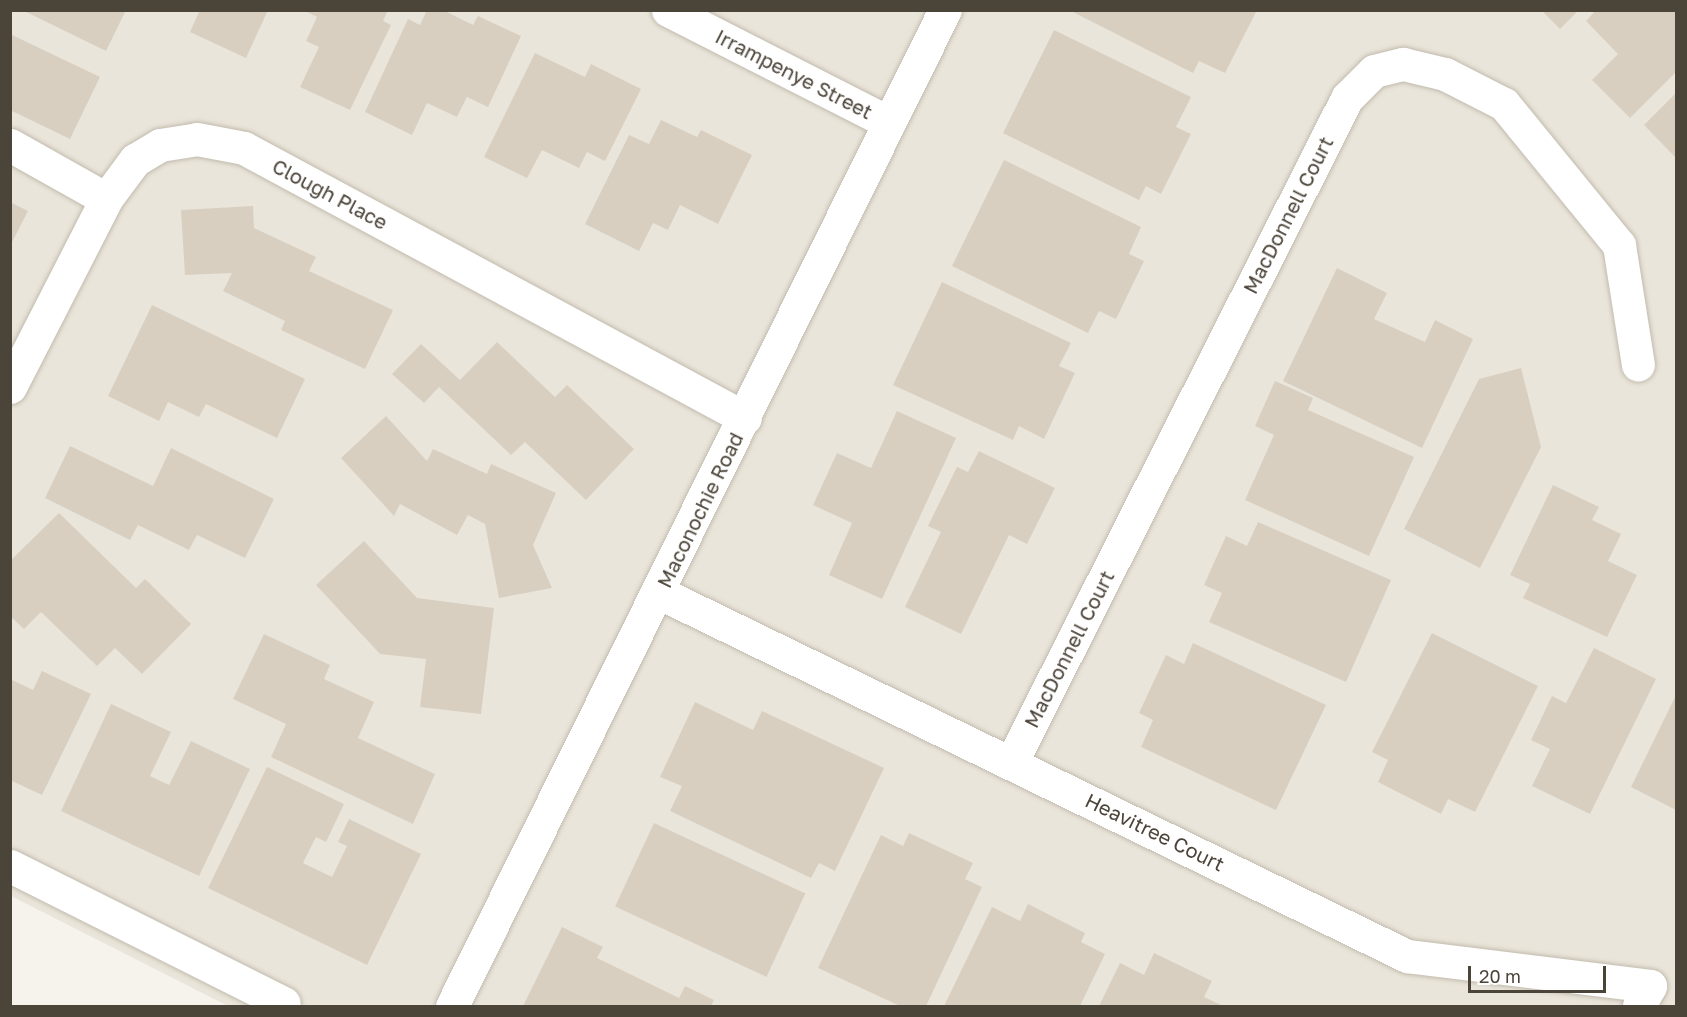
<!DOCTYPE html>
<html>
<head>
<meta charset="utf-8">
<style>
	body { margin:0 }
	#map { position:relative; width:1687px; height:1017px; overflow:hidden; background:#f6f3ec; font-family:"Golos Text",sans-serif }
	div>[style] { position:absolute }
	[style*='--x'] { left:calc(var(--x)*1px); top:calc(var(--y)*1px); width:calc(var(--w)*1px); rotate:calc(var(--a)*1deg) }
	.residential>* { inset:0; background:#eae5da }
	.building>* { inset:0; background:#d8cfc1; transform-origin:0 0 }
	.roads { filter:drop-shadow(0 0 2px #c2bbae) drop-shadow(0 0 2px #c2bbae) }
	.minor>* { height:33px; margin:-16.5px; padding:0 16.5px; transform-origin:16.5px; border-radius:16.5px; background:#fff }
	span { translate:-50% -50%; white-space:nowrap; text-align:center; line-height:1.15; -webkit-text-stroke:4.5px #fff; paint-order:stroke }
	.street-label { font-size:20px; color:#4b4439 }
	.frame { position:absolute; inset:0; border:12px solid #4b4439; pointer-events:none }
	.scale { position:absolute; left:1468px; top:966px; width:138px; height:27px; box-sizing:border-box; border:3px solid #4b4439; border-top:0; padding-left:8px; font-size:18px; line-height:21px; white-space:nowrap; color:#4b4439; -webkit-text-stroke:4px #fff; paint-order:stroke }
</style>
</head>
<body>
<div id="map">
	<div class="residential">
		<i style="clip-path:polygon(10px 11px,1676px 11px,1676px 1006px,228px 1006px,11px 896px)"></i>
	</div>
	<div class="building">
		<i style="clip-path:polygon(22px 10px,126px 10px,106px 51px)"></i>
		<i style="clip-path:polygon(200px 10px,268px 10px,246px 58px,190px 32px)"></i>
		<i style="clip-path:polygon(303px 10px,388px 10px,383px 21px,391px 25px,350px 110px,300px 87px,319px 47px,306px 41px,317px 17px)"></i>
		<i style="clip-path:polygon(427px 10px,443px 10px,473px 25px,478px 16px,521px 36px,488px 107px,467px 97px,457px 117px,427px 103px,412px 135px,365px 112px,408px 19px,420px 25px)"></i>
		<i style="clip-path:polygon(1069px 10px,1257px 10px,1225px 73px,1199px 61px,1193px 73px)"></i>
		<i style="clip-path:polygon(1541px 10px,1579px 10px,1560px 29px)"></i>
		<i style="clip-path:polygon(1596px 10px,1676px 10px,1676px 72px,1630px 118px,1592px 80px,1618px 54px,1586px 21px)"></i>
		<i style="clip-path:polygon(1054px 30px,1191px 97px,1176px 127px,1191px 134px,1161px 194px,1146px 186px,1139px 200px,1003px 133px)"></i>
		<i style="clip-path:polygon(10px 34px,100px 77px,70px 139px,10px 110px)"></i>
		<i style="clip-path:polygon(535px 53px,585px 77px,591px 64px,641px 89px,605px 161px,587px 152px,579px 168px,542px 150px,527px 178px,484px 157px)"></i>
		<i style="clip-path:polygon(1676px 93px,1676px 158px,1644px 125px)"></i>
		<i style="clip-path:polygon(661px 120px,697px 137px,701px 130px,752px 155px,718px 224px,680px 205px,668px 230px,653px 223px,639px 251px,585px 224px,629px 135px,649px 144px)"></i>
		<i style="clip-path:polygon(1004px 160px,1141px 227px,1129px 254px,1144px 261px,1116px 319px,1099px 311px,1088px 333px,952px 266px)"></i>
		<i style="clip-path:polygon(10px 202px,28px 211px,10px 246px)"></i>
		<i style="clip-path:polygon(253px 206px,254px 228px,316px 257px,309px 271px,393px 310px,365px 369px,281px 330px,285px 321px,223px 291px,232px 273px,185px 275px,181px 210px)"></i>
		<i style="clip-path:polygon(1337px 268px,1387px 293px,1374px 319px,1425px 342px,1435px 320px,1473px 339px,1422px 448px,1283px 381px)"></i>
		<i style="clip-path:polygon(942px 282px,1071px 343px,1059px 366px,1075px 373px,1044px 439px,1019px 426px,1013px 440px,893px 385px)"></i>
		<i style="clip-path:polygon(152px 305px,305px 379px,277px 438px,206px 404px,199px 417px,168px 402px,159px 421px,108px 396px)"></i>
		<i style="clip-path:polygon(497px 342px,555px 397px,567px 385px,634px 449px,586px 500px,525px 442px,511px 455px,439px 387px,424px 403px,392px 374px,421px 344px,460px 380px)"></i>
		<i style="clip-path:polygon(1521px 368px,1541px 447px,1480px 568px,1404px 529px,1479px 379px)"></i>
		<i style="clip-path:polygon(1275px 381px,1313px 398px,1308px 410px,1414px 457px,1369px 556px,1245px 500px,1274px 435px,1255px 426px)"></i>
		<i style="clip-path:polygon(897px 411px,956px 438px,882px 599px,829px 575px,852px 523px,813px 505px,837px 453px,871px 468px)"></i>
		<i style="clip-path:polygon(386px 416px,427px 461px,433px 449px,487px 474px,491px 464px,556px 493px,533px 545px,552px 588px,499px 598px,485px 524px,468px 515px,457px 535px,400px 504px,394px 516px,341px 458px)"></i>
		<i style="clip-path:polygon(70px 446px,153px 486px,171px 448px,274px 499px,245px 558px,197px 535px,189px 550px,138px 525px,130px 540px,45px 498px)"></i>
		<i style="clip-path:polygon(979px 451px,1055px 488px,1027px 544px,1009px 535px,961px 634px,905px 607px,941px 532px,928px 526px,957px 467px,968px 472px)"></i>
		<i style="clip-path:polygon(1553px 485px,1599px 507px,1592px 520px,1621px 534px,1608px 561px,1637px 575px,1607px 637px,1523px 598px,1530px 584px,1510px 575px)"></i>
		<i style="clip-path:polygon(59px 513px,136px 588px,145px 579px,191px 624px,142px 674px,115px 648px,97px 666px,41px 612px,24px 629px,10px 616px,10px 561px)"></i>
		<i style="clip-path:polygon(1258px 522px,1391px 580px,1346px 682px,1209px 622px,1222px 593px,1204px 585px,1226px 536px,1247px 546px)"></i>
		<i style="clip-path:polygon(364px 541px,417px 598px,494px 608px,481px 714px,420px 707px,426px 659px,380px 654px,316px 585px)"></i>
		<i style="clip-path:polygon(1432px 633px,1538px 686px,1475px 812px,1448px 799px,1441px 814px,1378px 782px,1388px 760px,1372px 752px)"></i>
		<i style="clip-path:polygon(264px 634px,330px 665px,324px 679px,374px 702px,358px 738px,435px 774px,413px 824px,271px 757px,286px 724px,233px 699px)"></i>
		<i style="clip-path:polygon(1193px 643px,1326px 705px,1276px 810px,1141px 747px,1153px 720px,1139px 713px,1166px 655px,1184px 664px)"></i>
		<i style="clip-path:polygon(1594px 648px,1656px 679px,1590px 814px,1532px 786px,1550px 749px,1531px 740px,1552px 696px,1566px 703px)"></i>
		<i style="clip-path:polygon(42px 671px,91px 694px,42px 795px,10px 780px,10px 679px,33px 690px)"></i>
		<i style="clip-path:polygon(1676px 695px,1676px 810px,1631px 787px)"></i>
		<i style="clip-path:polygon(695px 702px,753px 730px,762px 711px,884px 768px,835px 871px,819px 863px,811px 878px,670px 811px,682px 786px,660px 777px)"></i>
		<i style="clip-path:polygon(111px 704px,171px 732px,150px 776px,169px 785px,191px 741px,250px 769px,199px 876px,61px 811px)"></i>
		<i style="clip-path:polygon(267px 767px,344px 804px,326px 842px,316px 837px,303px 863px,332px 877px,347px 846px,338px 842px,349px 819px,421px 854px,367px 965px,208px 888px)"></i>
		<i style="left:654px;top:823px;width:167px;height:92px;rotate:25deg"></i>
		<i style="clip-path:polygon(909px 833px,973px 863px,965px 879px,982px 887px,926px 1006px,900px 1006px,818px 968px,881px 835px,903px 846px)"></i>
		<i style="clip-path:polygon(1028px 904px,1085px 933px,1081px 942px,1105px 954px,1080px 1006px,944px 1006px,992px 907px,1020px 921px)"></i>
		<i style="clip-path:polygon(562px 927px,603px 947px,597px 958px,679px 998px,685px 986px,714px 1000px,711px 1006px,523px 1006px)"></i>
		<i style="clip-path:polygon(1154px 953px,1212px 981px,1204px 997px,1223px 1006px,1099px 1006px,1120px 963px,1144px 975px)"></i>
	</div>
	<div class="roads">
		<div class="minor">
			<i style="--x:668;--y:10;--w:247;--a:27"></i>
			<i style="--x:10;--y:145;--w:110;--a:29.4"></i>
			<i style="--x:10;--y:387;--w:211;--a:-62.9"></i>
			<i style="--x:106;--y:199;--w:49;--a:-53.4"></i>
			<i style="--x:135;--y:160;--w:29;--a:-31"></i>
			<i style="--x:160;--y:145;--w:37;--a:-9"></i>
			<i style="--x:197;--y:139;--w:48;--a:10.8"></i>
			<i style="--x:244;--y:148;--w:569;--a:28.32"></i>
			<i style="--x:660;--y:593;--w:831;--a:25.92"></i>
			<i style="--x:1407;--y:956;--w:245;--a:7"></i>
			<i style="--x:1650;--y:986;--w:23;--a:119"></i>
			<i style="--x:1012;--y:761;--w:743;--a:-63.19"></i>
			<i style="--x:1347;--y:98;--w:38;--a:-45"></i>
			<i style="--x:1374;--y:71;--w:30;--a:-14"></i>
			<i style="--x:1403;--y:64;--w:43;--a:13.4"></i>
			<i style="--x:1445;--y:74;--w:66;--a:27"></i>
			<i style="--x:1504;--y:104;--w:182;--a:50.8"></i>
			<i style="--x:1619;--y:245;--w:121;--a:81"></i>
			<i style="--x:10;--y:866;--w:306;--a:26.6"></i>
			<i style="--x:452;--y:1006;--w:1111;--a:-63.67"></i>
		</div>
	</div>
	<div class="street-label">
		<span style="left:794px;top:74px;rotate:27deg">Irrampenye Street</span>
		<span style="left:330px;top:194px;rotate:28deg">Clough Place</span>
		<span style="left:1288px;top:215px;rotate:-63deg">MacDonnell Court</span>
		<span style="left:700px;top:510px;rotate:-64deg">Maconochie Road</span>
		<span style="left:1069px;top:649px;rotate:-63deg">MacDonnell Court</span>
		<span style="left:1155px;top:832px;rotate:26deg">Heavitree Court</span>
	</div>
	<div class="frame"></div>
	<div class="scale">20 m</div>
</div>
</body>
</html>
